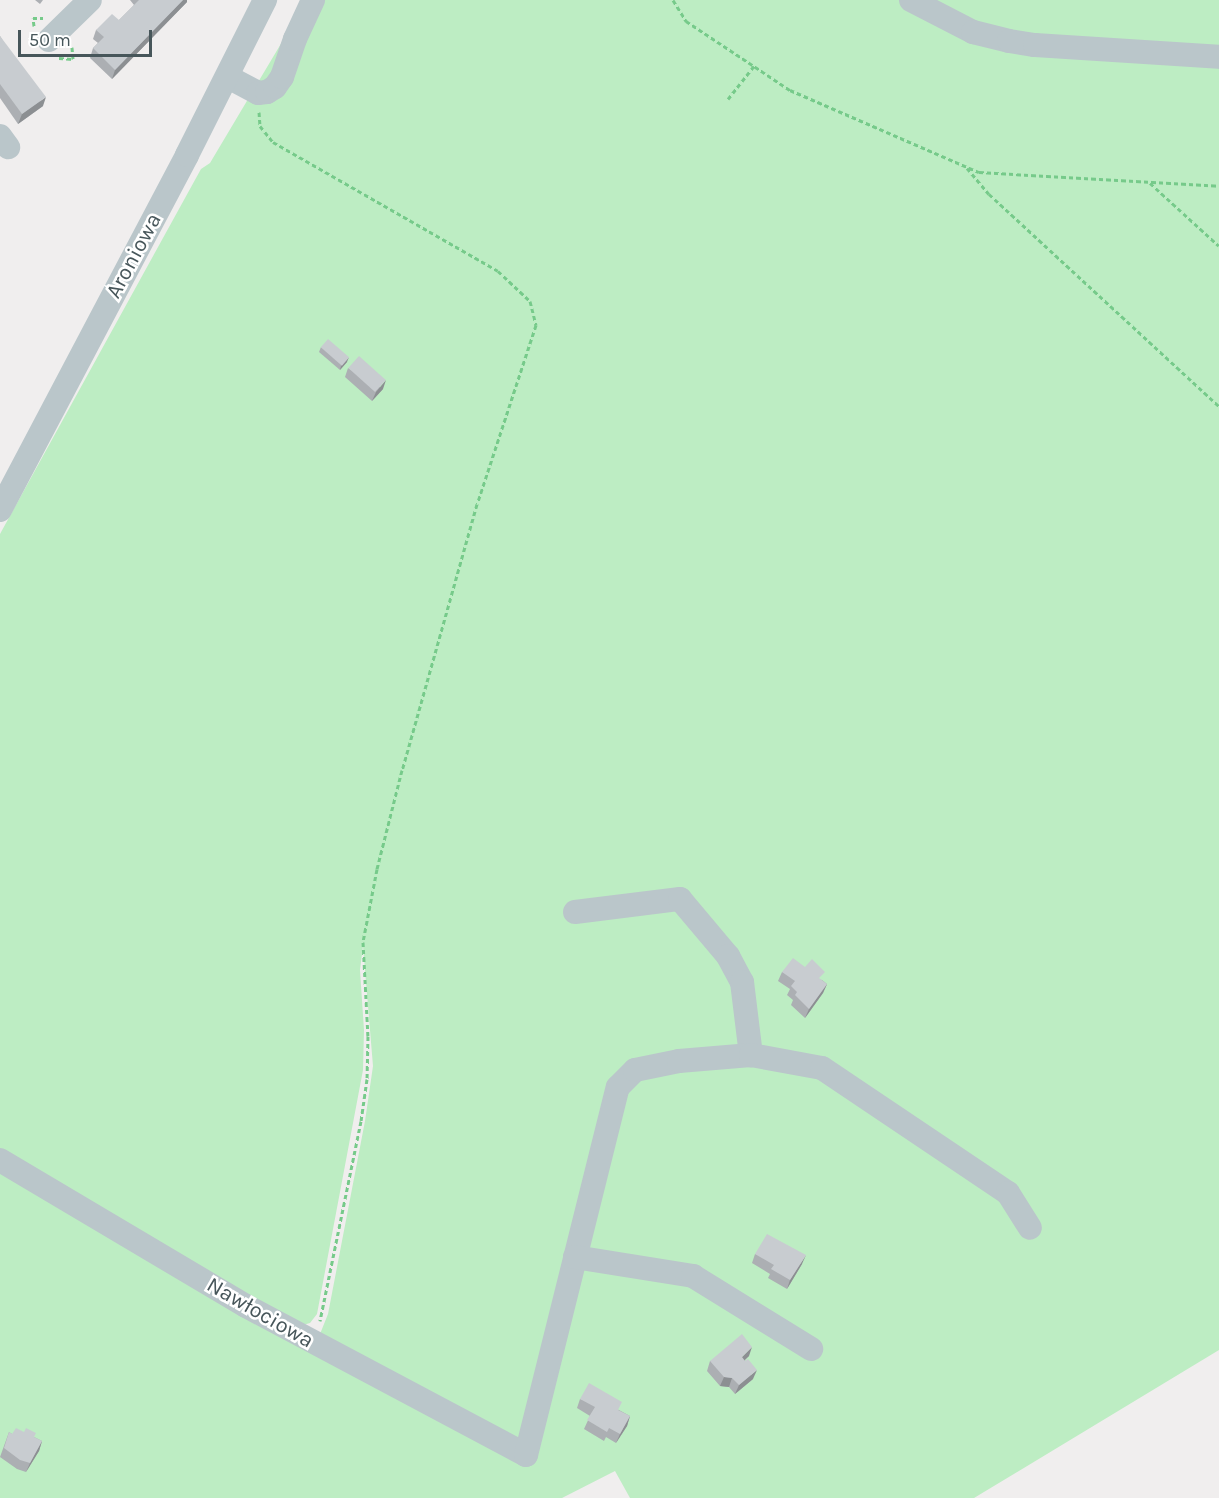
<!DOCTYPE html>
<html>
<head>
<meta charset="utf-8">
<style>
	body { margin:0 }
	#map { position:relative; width:1219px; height:1498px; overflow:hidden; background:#f0eeee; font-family:Karla,sans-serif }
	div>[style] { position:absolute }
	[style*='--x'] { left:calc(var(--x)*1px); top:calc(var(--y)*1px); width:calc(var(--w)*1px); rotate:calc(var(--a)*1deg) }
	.green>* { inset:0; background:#bdedc3 }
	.path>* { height:3px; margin-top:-1.5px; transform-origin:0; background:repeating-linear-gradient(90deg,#76ca8a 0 4.5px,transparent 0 7.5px) }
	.minor>* { height:24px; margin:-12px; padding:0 12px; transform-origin:12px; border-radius:12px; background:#bac6ca }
	.wall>* { inset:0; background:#acafb3 }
	.shaded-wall>* { inset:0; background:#8c8f92 }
	.building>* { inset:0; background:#c8ccd0; transform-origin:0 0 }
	span { translate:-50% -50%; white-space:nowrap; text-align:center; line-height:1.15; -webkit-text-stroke:5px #fff; paint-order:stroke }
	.street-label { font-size:22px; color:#47565a }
	.scale { position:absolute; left:18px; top:30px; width:134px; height:27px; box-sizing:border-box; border:3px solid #47565a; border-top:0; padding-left:8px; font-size:18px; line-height:21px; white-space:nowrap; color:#47565a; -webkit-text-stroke:4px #fff; paint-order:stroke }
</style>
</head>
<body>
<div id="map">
	<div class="green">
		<i style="clip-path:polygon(307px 0,1219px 0,1219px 1350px,974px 1498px,630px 1498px,615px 1471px,562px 1498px,0 1498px,0 1170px,186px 1279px,306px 1344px,508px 1446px,318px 1339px,328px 1314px,365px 1121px,373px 1066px,363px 946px,360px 970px,364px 1030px,363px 1070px,317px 1314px,310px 1323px,296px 1327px,186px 1264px,0 1151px,0 534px,201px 169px,210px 163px)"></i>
	</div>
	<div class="path">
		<i style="--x:673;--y:0;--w:25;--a:58"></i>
		<i style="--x:686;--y:21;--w:125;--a:33.6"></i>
		<i style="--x:790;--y:90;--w:206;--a:23.5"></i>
		<i style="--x:979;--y:172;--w:240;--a:3.3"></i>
		<i style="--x:34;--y:26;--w:8;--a:-97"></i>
		<i style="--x:33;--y:18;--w:10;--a:0"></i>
		<i style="--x:59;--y:58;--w:14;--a:4"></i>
		<i style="--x:73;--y:59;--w:12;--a:-95"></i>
		<i style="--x:728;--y:99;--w:42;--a:-51.8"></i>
		<i style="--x:259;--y:112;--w:14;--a:86"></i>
		<i style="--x:260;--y:126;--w:21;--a:51"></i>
		<i style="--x:273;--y:142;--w:259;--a:29.8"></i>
		<i style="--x:498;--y:271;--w:44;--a:43.2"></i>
		<i style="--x:530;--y:301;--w:25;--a:76"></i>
		<i style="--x:536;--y:325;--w:188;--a:108.2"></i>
		<i style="--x:477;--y:504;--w:276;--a:105.7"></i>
		<i style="--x:402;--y:770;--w:102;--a:104.2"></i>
		<i style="--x:377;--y:869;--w:74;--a:100.9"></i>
		<i style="--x:363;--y:942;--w:94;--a:87"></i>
		<i style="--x:368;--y:1036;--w:43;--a:91.3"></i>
		<i style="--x:367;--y:1079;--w:42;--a:98.1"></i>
		<i style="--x:361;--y:1121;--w:204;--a:101.6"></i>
		<i style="--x:967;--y:168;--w:34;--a:50"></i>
		<i style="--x:989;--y:194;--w:313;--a:42.7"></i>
		<i style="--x:1150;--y:183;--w:93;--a:42.4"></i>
	</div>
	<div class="minor">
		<i style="--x:911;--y:0;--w:70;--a:27.3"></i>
		<i style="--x:973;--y:32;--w:37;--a:14"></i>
		<i style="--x:1009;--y:41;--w:26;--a:9"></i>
		<i style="--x:1035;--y:45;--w:184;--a:3.7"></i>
		<i style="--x:49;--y:40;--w:57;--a:-44.3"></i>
		<i style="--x:228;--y:77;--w:34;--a:28"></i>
		<i style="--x:258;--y:93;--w:9;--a:-6"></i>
		<i style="--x:267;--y:92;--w:9;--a:-32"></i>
		<i style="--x:275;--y:87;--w:12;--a:-55"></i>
		<i style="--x:282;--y:77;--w:40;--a:-71.1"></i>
		<i style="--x:295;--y:39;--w:43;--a:-65.2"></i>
		<i style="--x:0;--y:136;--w:14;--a:54"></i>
		<i style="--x:0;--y:510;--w:401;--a:-62.2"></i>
		<i style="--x:187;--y:155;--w:174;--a:-63.3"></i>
		<i style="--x:575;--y:912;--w:106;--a:-7.1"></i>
		<i style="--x:680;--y:899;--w:75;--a:49.9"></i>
		<i style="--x:728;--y:956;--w:30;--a:62"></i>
		<i style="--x:742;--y:982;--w:74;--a:83"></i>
		<i style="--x:0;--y:1160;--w:286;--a:30.7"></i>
		<i style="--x:246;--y:1306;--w:317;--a:28"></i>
		<i style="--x:526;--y:1455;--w:379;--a:-76"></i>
		<i style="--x:618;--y:1087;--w:24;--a:-45"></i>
		<i style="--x:635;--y:1070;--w:45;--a:-11.6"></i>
		<i style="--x:679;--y:1061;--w:72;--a:-4.8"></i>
		<i style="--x:751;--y:1055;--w:72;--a:10.4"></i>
		<i style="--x:822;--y:1068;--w:224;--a:33.9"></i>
		<i style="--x:1008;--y:1193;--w:41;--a:57.8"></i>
		<i style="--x:575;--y:1257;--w:120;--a:9.1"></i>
		<i style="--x:693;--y:1276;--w:139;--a:31.7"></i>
	</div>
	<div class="wall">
		<i style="clip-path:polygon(35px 0,43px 0,40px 4px)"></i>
		<i style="clip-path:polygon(130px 0,187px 0,187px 2px,112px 79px,90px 58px,93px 48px,98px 43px,93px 39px,96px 30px,119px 20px,134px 5px)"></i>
		<i style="clip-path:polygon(0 36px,43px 106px,18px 124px,0 98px)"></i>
		<i style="clip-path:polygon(321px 347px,347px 362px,340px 370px,319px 352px)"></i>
		<i style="clip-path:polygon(348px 368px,383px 389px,372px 401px,345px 377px)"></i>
		<i style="clip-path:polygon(782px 972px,822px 980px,827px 984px,823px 993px,805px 1018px,791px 1005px,793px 1000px,787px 995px,790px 989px,778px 981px)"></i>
		<i style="clip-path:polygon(755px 1254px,802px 1264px,787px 1289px,768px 1278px,770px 1274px,752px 1263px)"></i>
		<i style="clip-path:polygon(749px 1356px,745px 1360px,753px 1379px,735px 1394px,729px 1387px,720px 1386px,707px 1371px,710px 1361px)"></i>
		<i style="clip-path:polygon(580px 1399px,619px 1410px,630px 1416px,627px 1426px,616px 1443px,606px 1437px,604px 1441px,584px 1429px,590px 1416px,577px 1408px)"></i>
		<i style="clip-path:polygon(9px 1432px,12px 1434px,34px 1437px,42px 1441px,39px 1451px,26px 1472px,17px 1469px,0 1457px)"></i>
	</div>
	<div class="shaded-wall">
		<i style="clip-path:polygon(183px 0,187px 0,187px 2px,112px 79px,115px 70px)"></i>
		<i style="clip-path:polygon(46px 97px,43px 106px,18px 124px,22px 114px)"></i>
		<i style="clip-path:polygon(349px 357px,347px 362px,340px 370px,341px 366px)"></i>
		<i style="clip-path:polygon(386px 380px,383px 389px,372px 401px,376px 392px)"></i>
		<i style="clip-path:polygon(827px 984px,823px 993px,805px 1018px,809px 1009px)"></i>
		<i style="clip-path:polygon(806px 1255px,802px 1264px,787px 1289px,790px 1280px)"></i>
		<i style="clip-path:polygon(752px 1347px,749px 1356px,738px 1366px,742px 1357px)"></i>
		<i style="clip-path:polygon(757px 1370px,753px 1379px,735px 1394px,739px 1385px)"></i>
		<i style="clip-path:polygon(724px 1377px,732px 1378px,729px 1387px,720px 1386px)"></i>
		<i style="clip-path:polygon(630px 1416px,627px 1426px,616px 1443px,620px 1434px)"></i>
		<i style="clip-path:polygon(42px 1441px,39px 1451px,26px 1472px,30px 1463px)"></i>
	</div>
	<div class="building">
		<i style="clip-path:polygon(139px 0,183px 0,115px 70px,93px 48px,104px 37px,96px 30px,112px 14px,119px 20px)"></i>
		<i style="clip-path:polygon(0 36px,46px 97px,22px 114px,0 84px)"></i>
		<i style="left:328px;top:339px;width:28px;height:11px;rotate:41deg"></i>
		<i style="left:359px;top:356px;width:36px;height:16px;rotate:42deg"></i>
		<i style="clip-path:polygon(793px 958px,805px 967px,812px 959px,825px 972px,819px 978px,827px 984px,809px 1009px,795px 995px,797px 992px,791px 986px,795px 981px,782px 972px)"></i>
		<i style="clip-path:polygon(767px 1234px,806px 1255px,790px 1280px,771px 1269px,774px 1265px,755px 1254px)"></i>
		<i style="clip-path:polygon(742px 1334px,752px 1347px,742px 1357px,745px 1361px,748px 1359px,757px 1370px,739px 1385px,732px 1378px,724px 1377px,710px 1361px)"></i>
		<i style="clip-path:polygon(589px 1383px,622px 1402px,618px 1410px,630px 1416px,620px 1434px,609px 1428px,607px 1432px,587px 1420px,595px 1407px,580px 1399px)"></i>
		<i style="clip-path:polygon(16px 1428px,24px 1432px,26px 1428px,36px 1433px,34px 1437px,42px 1441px,30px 1463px,20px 1460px,4px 1448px,9px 1432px,12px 1434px)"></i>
	</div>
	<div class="street-label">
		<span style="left:134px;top:256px;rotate:-62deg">Aroniowa</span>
		<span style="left:260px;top:1313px;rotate:30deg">Nawłociowa</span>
	</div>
	<div class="scale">50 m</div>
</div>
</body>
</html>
